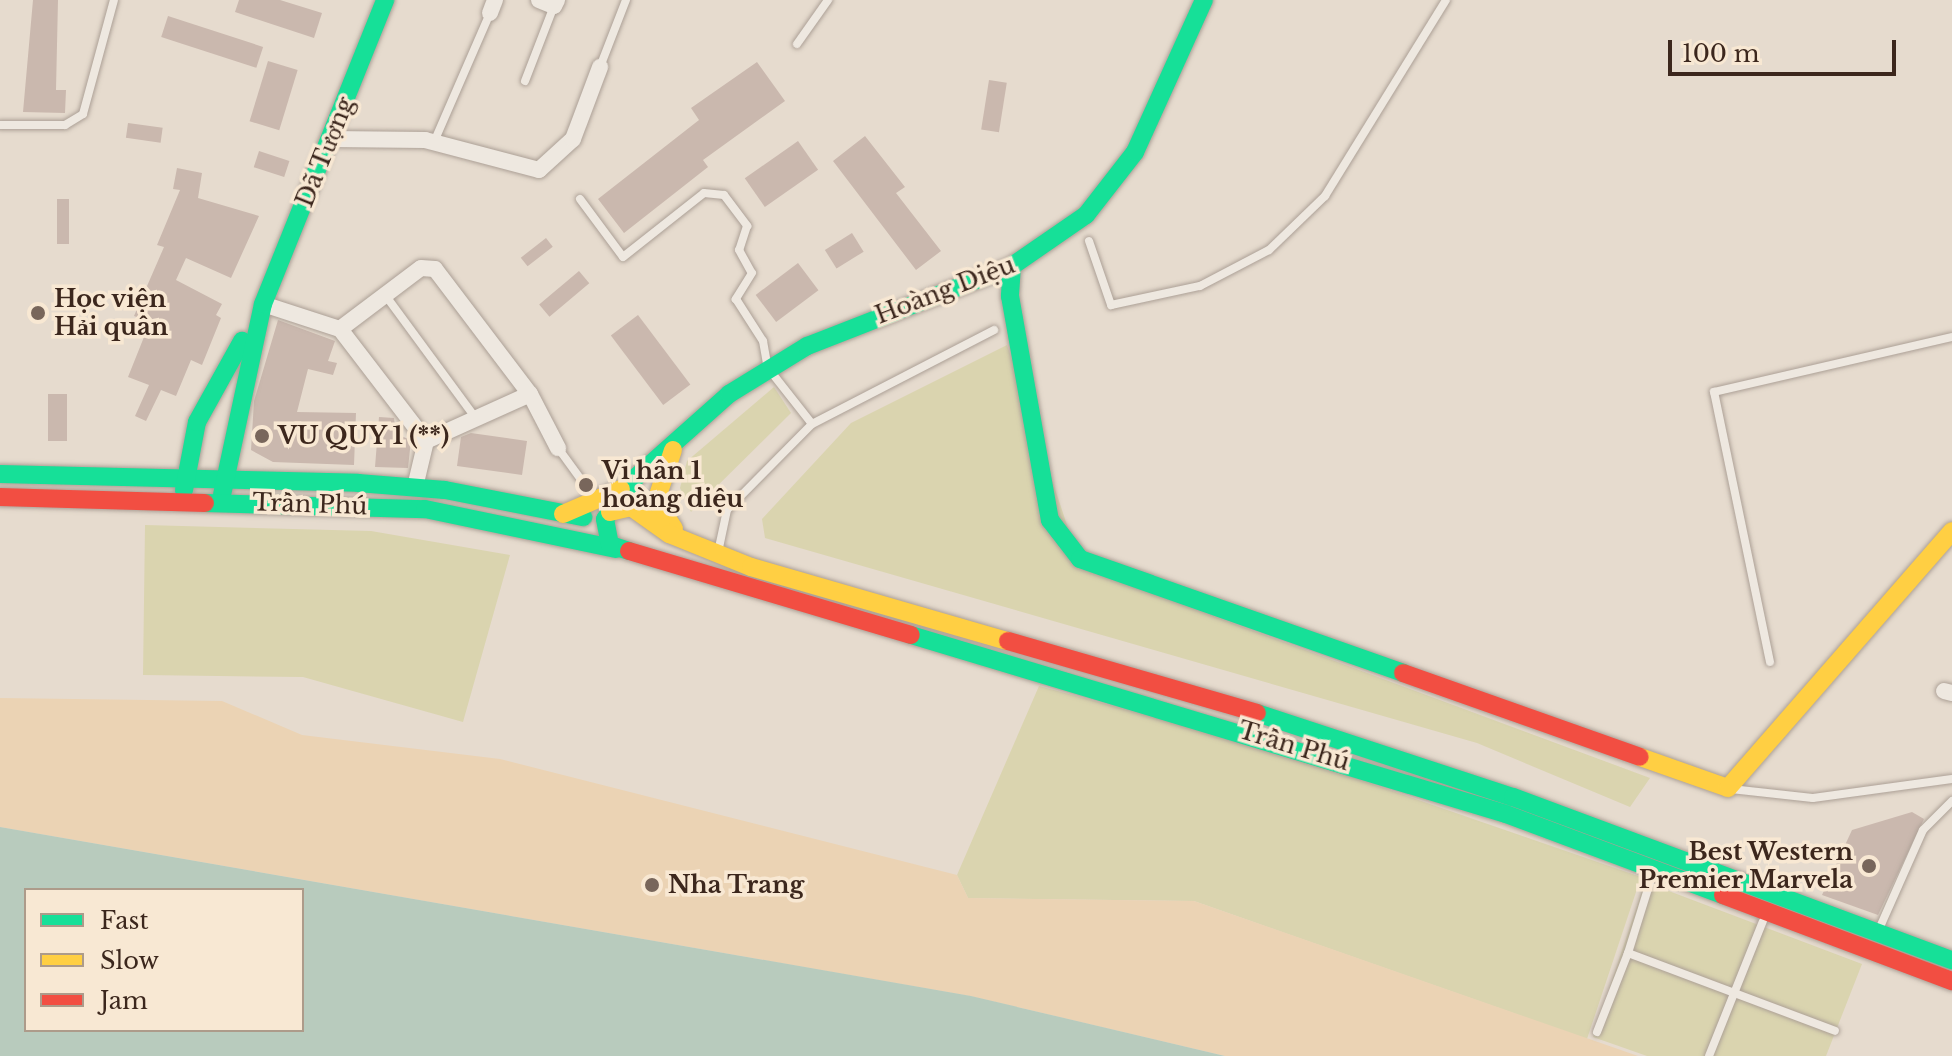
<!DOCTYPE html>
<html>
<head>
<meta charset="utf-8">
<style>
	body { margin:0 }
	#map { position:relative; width:1952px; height:1056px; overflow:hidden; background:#e6dbce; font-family:"Libre Baskerville",serif }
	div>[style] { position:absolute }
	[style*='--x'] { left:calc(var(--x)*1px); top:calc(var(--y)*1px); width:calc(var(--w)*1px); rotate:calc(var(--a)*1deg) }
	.green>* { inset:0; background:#dad4af }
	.sand>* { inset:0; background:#ebd3b4 }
	.water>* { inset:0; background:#b8cbbd }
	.building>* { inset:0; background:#cab8ae; transform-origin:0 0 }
	.roads { filter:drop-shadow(0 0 2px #aca096) drop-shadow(0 0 2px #aca096) }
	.lane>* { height:8px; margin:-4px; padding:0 4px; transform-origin:4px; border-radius:4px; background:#eee8e0 }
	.street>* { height:16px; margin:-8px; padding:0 8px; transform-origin:8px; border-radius:8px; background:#eee8e0 }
	.fast>* { height:18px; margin:-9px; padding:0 9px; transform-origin:9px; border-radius:9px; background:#16e098 }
	.slow>* { height:18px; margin:-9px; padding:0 9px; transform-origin:9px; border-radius:9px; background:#ffcf43 }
	.jam>* { height:18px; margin:-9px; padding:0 9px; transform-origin:9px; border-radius:9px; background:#f24e42 }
	.dots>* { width:22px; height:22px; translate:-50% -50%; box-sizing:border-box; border:4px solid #f8e8d3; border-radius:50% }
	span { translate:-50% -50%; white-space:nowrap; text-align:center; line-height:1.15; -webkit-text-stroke:7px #f8e8d3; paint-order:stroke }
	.street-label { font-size:24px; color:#3c271d }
	.poi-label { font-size:24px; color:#3c271d; font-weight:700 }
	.left { translate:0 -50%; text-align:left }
	.right { translate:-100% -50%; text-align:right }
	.legend { position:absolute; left:24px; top:888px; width:280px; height:144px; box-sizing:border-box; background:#f8e8d3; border:2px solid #ad9b8a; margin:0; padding:10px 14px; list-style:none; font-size:24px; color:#3c271d }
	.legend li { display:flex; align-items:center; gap:16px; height:40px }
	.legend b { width:40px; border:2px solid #ad9b8a }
	.scale { position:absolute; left:1668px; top:40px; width:228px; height:36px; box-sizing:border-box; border:4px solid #3c271d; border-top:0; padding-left:10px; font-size:24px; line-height:28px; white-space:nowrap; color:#3c271d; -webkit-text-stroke:6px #f8e8d3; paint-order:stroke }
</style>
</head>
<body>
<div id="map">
	<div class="green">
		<i style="clip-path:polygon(1007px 345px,1081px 567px,1650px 778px,1630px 807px,1477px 743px,765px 538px,762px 519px,851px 423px)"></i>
		<i style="clip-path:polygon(774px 387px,791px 413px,691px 512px,680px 488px,687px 461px)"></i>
		<i style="clip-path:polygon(145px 525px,371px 531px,510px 555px,463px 722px,303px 677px,143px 675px)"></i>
		<i style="clip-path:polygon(1039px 686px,1268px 748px,1641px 877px,1587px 1039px,1194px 901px,968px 898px,957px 875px)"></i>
		<i style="clip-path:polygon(1645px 882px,1862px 964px,1826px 1056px,1647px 1056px,1593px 1037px)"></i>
	</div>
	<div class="sand">
		<i style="clip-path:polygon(0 698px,222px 701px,302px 735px,500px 759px,957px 875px,968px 898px,1194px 901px,1638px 1056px,1225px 1056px,970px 996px,0 827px)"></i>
	</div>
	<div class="water">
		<i style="clip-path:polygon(evenodd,0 827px,971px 996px,1225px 1056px,0 1056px,0 827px,26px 890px,302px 890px,302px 1030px,26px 1030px,26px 890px)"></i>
	</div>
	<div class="building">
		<i style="clip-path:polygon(33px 0,58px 0,56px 90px,66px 90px,65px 113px,23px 112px)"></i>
		<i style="clip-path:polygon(239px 0,280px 0,322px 13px,314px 38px,235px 12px)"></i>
		<i style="left:168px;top:16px;width:100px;height:22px;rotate:18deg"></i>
		<i style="left:268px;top:61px;width:31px;height:63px;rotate:17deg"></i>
		<i style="clip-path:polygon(757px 62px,785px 101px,703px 160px,708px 167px,624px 233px,598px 199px,699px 120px,691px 108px)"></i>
		<i style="left:989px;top:80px;width:18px;height:50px;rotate:9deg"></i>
		<i style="left:128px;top:123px;width:35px;height:15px;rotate:8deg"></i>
		<i style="clip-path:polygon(865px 136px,905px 187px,896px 193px,941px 251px,916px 270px,833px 161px)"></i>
		<i style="left:798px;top:141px;width:35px;height:65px;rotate:55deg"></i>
		<i style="left:259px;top:151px;width:32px;height:17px;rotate:18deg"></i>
		<i style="clip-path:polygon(177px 168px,202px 173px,198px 198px,259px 216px,231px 278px,186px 258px,176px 280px,222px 304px,216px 315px,221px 318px,202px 365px,191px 360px,176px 396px,161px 390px,146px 421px,135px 416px,149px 385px,128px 377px,150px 322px,134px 316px,164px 247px,157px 245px,180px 190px,173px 189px)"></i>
		<i style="left:57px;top:199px;width:12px;height:45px"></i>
		<i style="left:852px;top:233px;width:22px;height:32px;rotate:58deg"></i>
		<i style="left:546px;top:238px;width:11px;height:32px;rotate:52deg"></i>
		<i style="left:798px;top:263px;width:34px;height:53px;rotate:53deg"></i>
		<i style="left:579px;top:271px;width:16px;height:52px;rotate:50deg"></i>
		<i style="left:638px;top:315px;width:87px;height:34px;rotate:53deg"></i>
		<i style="clip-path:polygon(278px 320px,335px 341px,328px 361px,337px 363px,333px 375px,308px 369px,297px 412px,356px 413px,354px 465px,273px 462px,251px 450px,254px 401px)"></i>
		<i style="left:48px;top:394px;width:19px;height:47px"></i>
		<i style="clip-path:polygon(379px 417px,394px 418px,396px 434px,411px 440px,408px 468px,375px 467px)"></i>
		<i style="clip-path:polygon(471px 433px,527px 441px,522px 475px,457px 466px,461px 437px)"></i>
		<i style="clip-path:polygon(1912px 812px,1924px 819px,1878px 915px,1822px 895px,1852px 830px)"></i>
	</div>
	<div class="roads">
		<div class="lane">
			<i style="--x:797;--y:44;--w:54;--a:-54.8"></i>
			<i style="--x:600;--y:67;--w:72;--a:-68.8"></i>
			<i style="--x:525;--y:81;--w:80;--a:-68.9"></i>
			<i style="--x:0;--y:125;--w:65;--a:0"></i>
			<i style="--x:65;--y:125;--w:21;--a:-31"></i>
			<i style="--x:83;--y:114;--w:118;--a:-74.8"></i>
			<i style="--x:434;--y:142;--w:141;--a:-66.5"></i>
			<i style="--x:580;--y:199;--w:72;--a:53.4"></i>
			<i style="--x:623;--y:257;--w:103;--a:-38.3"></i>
			<i style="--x:704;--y:193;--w:20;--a:6"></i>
			<i style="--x:724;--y:195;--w:39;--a:53"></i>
			<i style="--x:747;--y:226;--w:25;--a:108"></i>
			<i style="--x:739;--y:250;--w:26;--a:61"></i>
			<i style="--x:752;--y:273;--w:31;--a:122"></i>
			<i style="--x:736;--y:299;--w:50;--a:57.3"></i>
			<i style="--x:763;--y:341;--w:27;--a:80"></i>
			<i style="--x:768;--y:368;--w:71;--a:51.8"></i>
			<i style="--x:812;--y:424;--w:121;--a:134.7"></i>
			<i style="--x:727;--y:510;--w:38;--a:102"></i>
			<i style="--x:1089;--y:241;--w:68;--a:71"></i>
			<i style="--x:1111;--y:305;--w:91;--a:-12.1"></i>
			<i style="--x:1200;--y:286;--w:78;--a:-27.6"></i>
			<i style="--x:1269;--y:250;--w:78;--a:-44"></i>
			<i style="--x:1325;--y:196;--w:230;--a:-58.3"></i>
			<i style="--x:386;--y:296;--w:150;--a:53.7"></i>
			<i style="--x:812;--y:424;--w:205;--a:-27.3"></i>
			<i style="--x:558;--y:448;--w:59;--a:53.9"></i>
			<i style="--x:1770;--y:662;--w:276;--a:-101.7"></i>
			<i style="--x:1714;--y:392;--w:244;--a:-13"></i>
			<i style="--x:1731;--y:789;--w:82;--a:6.3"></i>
			<i style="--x:1813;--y:798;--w:140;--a:-7.8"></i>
			<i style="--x:1652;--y:876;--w:81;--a:107.3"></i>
			<i style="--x:1628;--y:953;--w:221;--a:20.6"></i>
			<i style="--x:1880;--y:927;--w:106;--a:-66.1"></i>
			<i style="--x:1923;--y:830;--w:41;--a:-45"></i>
			<i style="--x:1597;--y:1032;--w:85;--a:-68.6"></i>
			<i style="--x:1709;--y:1056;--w:145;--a:-68.2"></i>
		</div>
		<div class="street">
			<i style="--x:539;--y:0;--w:16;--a:22"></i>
			<i style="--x:554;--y:6;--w:7;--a:-63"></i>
			<i style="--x:490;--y:13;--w:14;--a:-69"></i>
			<i style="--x:331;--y:139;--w:94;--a:0.6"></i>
			<i style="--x:425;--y:140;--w:118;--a:14.7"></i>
			<i style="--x:539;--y:170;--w:46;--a:-42.4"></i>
			<i style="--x:573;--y:139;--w:77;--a:-69.4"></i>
			<i style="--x:263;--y:304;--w:81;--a:18"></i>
			<i style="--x:340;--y:329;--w:101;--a:-37"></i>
			<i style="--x:421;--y:268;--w:14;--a:4"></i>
			<i style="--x:435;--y:269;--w:157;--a:52.8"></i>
			<i style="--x:530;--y:394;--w:61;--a:62.6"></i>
			<i style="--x:340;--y:329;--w:141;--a:52.5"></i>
			<i style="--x:415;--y:487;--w:47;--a:-76.6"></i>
			<i style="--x:426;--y:441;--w:114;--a:-24.3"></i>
			<i style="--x:1944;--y:691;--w:8;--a:14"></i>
		</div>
		<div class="fast">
			<i style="--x:1012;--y:266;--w:30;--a:94"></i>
			<i style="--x:1010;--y:296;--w:228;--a:79.9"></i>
			<i style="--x:1050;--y:520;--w:49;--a:52.4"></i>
			<i style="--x:1080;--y:559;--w:343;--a:19.4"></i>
			<i style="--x:0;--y:474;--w:358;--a:1.4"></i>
			<i style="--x:358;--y:483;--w:87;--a:4.6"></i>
			<i style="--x:445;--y:490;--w:141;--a:11.1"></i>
			<i style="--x:184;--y:490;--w:69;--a:-79.2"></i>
			<i style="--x:197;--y:422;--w:93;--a:-60.9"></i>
			<i style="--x:222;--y:495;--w:195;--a:-77.9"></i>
			<i style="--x:263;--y:304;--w:328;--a:-68.1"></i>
			<i style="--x:205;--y:503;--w:220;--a:1.6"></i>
			<i style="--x:425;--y:509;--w:195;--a:11.8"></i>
			<i style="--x:629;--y:551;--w:20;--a:-162"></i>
			<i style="--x:610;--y:545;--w:26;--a:-101"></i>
			<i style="--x:605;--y:519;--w:52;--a:-53.6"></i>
			<i style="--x:636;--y:477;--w:125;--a:-41.7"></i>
			<i style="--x:729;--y:394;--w:92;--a:-31.6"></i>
			<i style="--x:807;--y:346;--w:220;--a:-21.3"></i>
			<i style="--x:1012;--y:266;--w:90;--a:-34.6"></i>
			<i style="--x:1086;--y:215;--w:80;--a:-52.1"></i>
			<i style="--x:1135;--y:152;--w:167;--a:-65.6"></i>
			<i style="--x:911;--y:635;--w:621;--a:16.74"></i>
			<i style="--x:1506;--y:814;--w:232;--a:20.5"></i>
			<i style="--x:1257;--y:713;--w:269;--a:18.2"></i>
			<i style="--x:1513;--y:797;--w:468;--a:20.4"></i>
		</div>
		<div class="slow">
			<i style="--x:673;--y:450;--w:54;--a:108.4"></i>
			<i style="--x:656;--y:501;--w:33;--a:57"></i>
			<i style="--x:610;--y:512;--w:22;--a:-13"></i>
			<i style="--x:631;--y:507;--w:47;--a:35.4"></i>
			<i style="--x:669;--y:534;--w:88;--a:21.9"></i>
			<i style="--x:751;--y:567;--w:267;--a:16.1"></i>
			<i style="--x:563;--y:514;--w:63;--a:-23.3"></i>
			<i style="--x:1640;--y:757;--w:93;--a:19.4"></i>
			<i style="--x:1728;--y:788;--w:341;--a:-48.9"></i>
		</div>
		<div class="jam">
			<i style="--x:0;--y:497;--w:205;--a:1.7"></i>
			<i style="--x:629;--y:551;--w:294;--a:16.6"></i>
			<i style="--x:1008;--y:641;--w:259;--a:16.1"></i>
			<i style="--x:1403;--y:673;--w:251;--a:19.5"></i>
			<i style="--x:1723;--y:895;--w:245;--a:20.6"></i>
		</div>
	</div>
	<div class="dots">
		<i style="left:38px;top:313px;background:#78665b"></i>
		<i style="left:262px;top:436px;background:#78665b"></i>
		<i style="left:586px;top:485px;background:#78665b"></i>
		<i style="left:1869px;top:866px;background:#78665b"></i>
		<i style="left:652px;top:885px;background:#78665b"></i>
	</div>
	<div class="street-label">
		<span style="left:325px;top:152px;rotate:-68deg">Dã Tượng</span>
		<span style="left:945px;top:290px;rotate:-21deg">Hoàng Diệu</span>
		<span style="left:310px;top:504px;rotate:2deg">Trần Phú</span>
		<span style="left:1294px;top:746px;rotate:17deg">Trần Phú</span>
	</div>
	<div class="poi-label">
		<span class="left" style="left:54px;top:313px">Học viện<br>Hải quân</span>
		<span class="left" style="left:278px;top:436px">VU QUY 1 (**)</span>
		<span class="left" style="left:602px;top:485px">Vi hân 1<br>hoàng diệu</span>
		<span class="right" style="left:1853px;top:866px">Best Western<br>Premier Marvela</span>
		<span class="left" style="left:668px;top:885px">Nha Trang</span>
	</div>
	<ul class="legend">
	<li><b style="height:10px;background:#16e098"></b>Fast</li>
	<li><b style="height:10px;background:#ffcf43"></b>Slow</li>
	<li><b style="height:10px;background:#f24e42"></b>Jam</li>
	</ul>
	<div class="scale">100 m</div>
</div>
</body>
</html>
